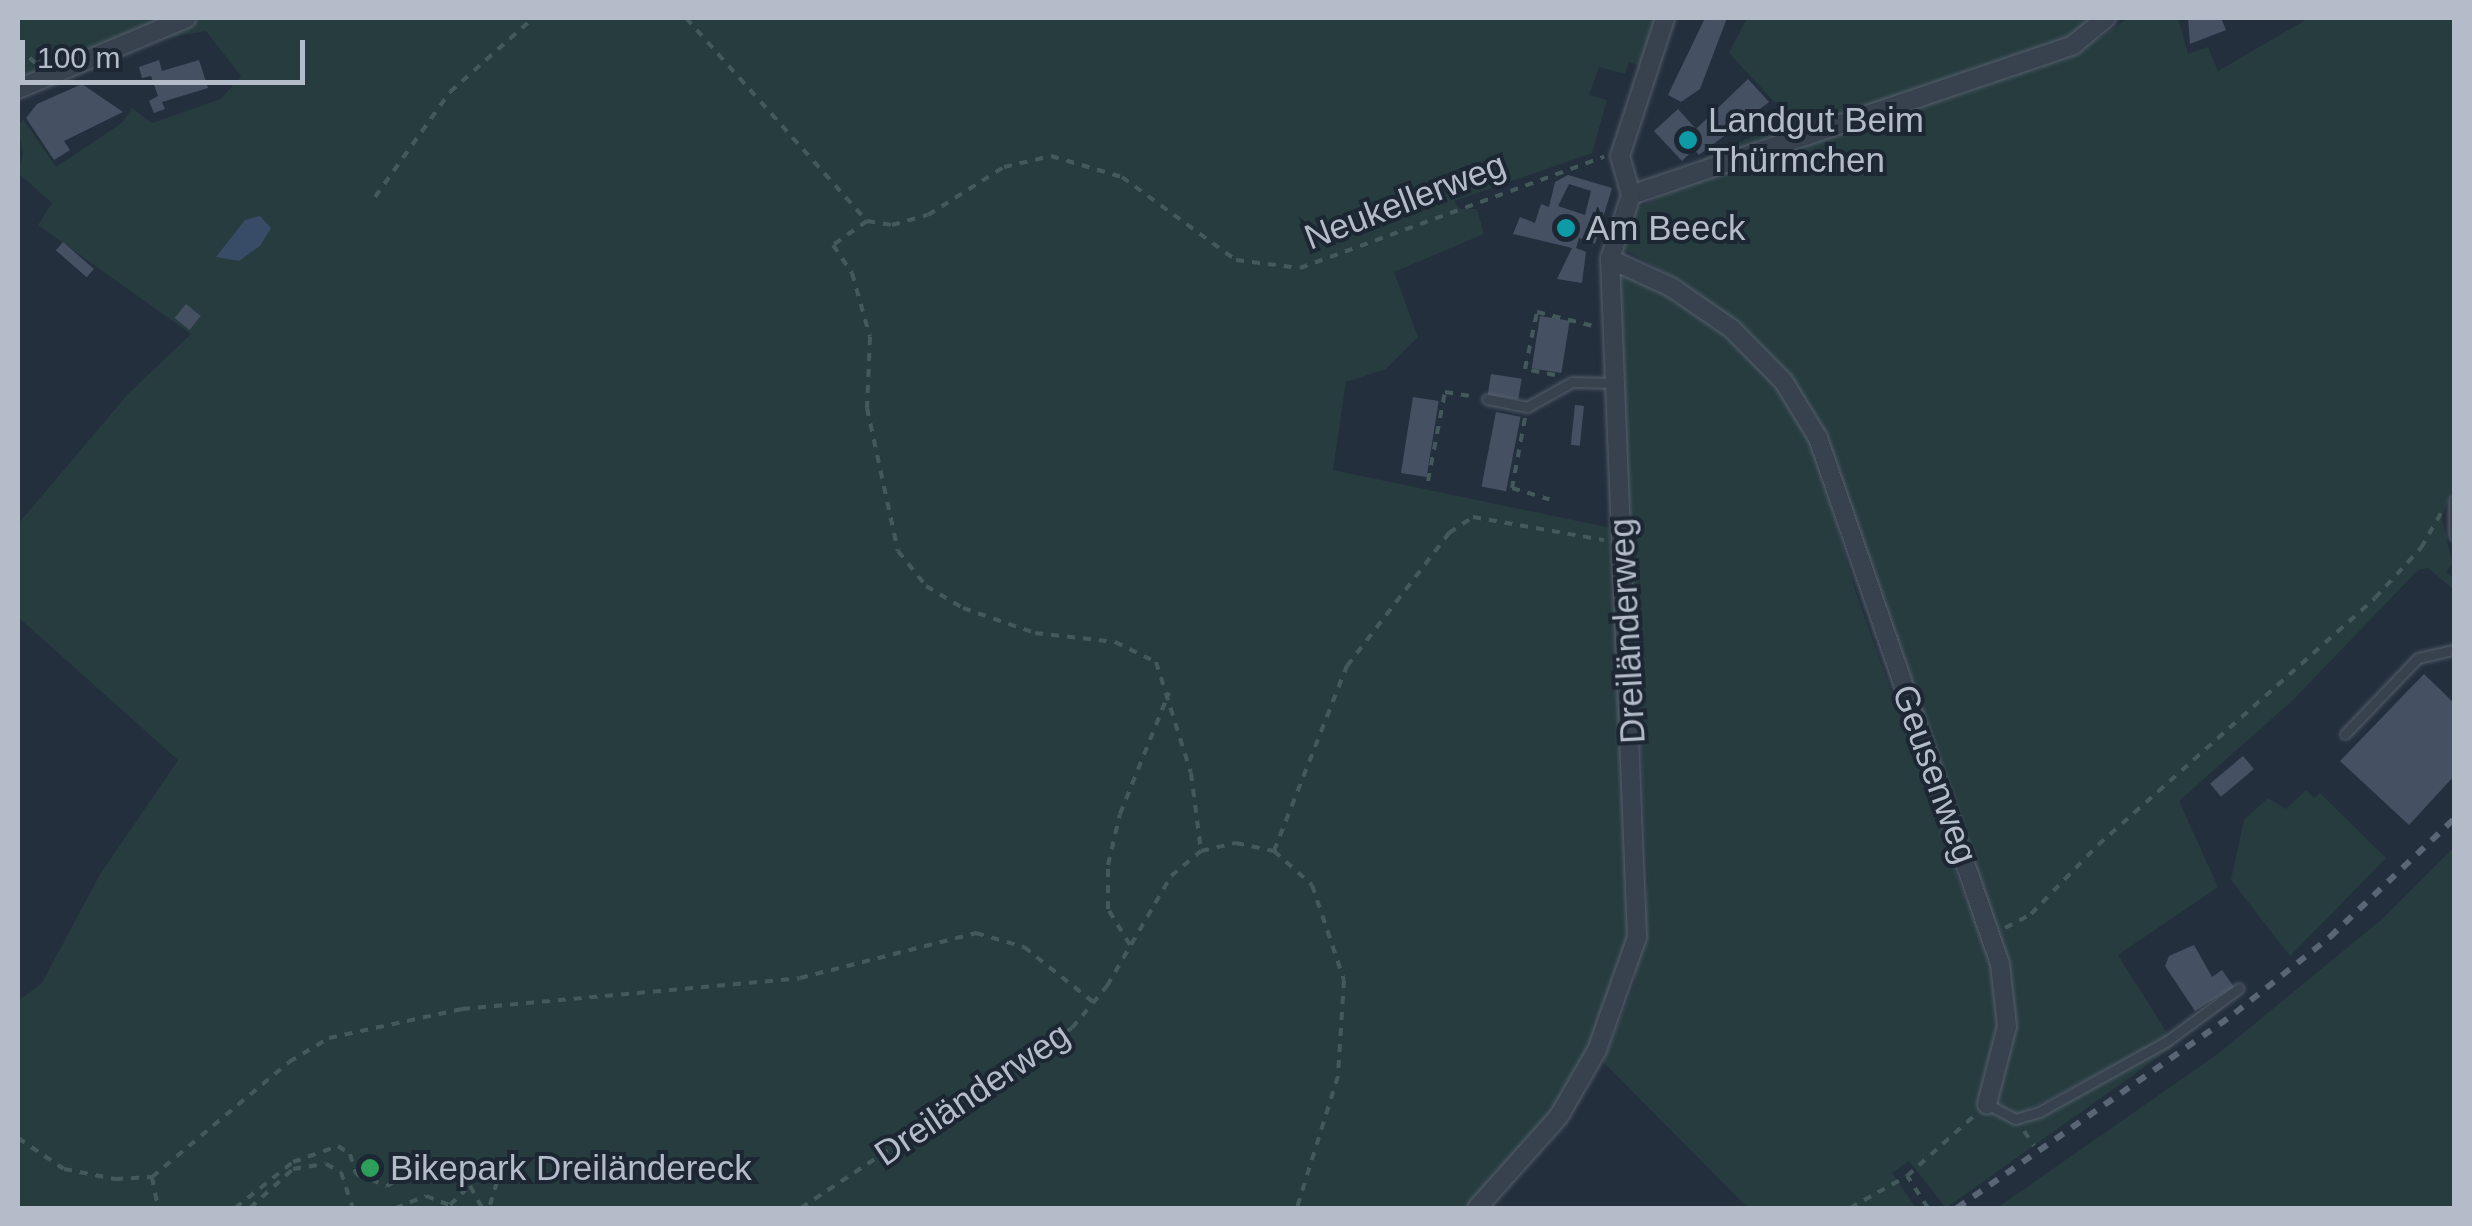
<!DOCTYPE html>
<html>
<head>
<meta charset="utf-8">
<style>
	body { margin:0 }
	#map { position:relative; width:2472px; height:1226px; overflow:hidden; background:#242f3e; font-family:Helvetica,sans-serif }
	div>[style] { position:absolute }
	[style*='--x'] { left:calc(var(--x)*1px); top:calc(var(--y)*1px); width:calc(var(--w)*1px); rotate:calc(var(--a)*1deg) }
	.green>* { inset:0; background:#263c3f }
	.water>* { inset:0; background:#394c67 }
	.building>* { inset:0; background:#455162; transform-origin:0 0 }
	.path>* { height:4px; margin-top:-2px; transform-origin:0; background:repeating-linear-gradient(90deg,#44595c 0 8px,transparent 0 16px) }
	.roads { filter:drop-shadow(0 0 2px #565f6c) drop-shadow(0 0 2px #565f6c) }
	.service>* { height:9px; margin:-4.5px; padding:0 4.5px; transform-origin:4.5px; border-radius:4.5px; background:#38414e }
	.minor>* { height:18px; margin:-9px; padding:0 9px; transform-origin:9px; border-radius:9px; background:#38414e }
	.rail>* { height:6px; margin-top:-3px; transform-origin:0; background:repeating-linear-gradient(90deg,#5a6575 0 10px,transparent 0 20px) }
	.dots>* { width:28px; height:28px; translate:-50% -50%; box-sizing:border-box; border:5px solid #1d2633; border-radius:50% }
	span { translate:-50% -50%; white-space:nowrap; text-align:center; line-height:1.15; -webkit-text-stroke:8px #1d2633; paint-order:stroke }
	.poi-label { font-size:35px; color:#b4bcc9 }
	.left { translate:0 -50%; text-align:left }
	.street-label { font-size:35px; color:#b4bcc9 }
	.frame { position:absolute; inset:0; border:20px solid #b4bcc9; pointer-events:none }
	.scale { position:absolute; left:20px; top:40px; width:285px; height:45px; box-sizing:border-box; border:5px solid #b4bcc9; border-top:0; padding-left:12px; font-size:30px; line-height:35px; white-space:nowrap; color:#b4bcc9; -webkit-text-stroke:8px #1d2633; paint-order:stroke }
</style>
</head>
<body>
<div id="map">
	<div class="green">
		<i style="clip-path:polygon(18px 18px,172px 18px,18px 85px)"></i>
		<i style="clip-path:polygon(198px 18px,1658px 18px,1644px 67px,1629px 62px,1625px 74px,1599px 67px,1589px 95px,1607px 100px,1592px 153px,1454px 201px,1460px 209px,1477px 209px,1484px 234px,1394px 272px,1418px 337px,1386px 369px,1346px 382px,1333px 470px,1616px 529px,1628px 939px,1591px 1048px,1553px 1113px,1497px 1181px,1467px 1208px,18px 1208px,18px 1001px,42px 983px,99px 876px,178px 760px,18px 617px,18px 524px,128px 394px,191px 334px,38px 225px,52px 203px,18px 173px,23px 154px,18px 126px,23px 119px,56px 167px,122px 123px,132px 108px,152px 123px,221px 99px,241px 76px,206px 31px,145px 42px)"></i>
		<i style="clip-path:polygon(1747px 18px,2097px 18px,2097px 40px,2128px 18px,2178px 18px,2188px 54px,2208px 47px,2218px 71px,2309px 18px,2454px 18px,2454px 486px,2442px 517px,2452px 563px,2446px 572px,2454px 579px,2454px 590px,2428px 568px,2418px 570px,2293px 700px,2179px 801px,2218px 887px,2118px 955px,2169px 1036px,2023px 1113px,2029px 1121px,2172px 1041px,2174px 1046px,1946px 1208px,1909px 1161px,1892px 1173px,1916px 1208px,1748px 1208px,1603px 1062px,1634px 985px,1648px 883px,1616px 274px,1626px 272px,1673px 294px,1735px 339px,1809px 427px,1856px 593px,1966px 901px,1986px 897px,1871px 588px,1842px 479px,1817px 420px,1741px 331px,1682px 282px,1624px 249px,1633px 211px,1691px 180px,1691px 168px,1711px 154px,1791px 120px,1729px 53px)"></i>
		<i style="clip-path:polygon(2306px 790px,2314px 798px,2320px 793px,2386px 858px,2290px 956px,2231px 880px,2244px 820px,2268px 798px,2286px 809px)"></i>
		<i style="clip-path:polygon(2454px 847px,2454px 1208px,1997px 1208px,2219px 1053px,2381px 920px)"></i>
	</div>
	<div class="water">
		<i style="clip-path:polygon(260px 216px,271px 228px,260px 246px,239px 261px,216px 257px,245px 220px)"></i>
	</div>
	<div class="building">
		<i style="clip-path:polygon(1705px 18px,1727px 18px,1700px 89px,1681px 102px,1668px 95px)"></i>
		<i style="clip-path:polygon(2188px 18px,2221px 18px,2226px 30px,2190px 44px)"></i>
		<i style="clip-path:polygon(159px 60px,162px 71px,199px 60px,208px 88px,162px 102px,165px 109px,154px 113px,149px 101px,158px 96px,151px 76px,142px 78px,139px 67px)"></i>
		<i style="clip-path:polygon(1748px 79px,1769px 102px,1699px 155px,1694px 149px,1682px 161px,1654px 131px,1678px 109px,1696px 129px)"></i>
		<i style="clip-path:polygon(82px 84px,123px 112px,64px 141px,70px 150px,54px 160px,26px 118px,37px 104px)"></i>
		<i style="clip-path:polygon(evenodd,1568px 175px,1612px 188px,1595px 244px,1579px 238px,1576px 248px,1586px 252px,1582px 283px,1557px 279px,1572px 248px,1513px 234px,1520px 217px,1535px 223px,1541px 204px,1549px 207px,1555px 182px,1568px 175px,1569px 184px,1591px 191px,1585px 215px,1558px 206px,1569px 184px)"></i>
		<i style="left:63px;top:242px;width:41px;height:11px;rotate:41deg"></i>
		<i style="left:186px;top:304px;width:19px;height:18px;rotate:39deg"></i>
		<i style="left:1540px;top:316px;width:30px;height:53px;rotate:9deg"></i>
		<i style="left:1491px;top:374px;width:31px;height:21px;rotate:9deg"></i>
		<i style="left:1413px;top:397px;width:26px;height:77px;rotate:9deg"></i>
		<i style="left:1575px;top:405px;width:9px;height:40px;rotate:6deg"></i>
		<i style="left:1496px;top:412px;width:25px;height:76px;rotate:11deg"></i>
		<i style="clip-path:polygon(2424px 674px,2454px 703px,2454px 776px,2409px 825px,2340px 761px)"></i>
		<i style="left:2243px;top:756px;width:17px;height:43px;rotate:50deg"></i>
		<i style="clip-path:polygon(2194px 945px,2212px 977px,2222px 970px,2234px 987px,2195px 1011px,2165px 966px,2169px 956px)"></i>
	</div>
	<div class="path">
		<i style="--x:686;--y:18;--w:272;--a:48.3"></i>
		<i style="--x:867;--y:221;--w:25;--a:9"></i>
		<i style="--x:892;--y:225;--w:37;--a:-16"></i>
		<i style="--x:928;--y:215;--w:90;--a:-32.3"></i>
		<i style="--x:1004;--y:167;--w:48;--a:-13.2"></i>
		<i style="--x:1051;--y:156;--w:74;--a:16.5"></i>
		<i style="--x:1122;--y:177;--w:141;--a:36.1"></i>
		<i style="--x:1236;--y:260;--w:64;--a:7.1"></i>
		<i style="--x:1300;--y:268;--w:324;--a:-20.1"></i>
		<i style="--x:18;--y:47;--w:25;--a:43"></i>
		<i style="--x:375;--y:197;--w:129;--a:-54.5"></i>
		<i style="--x:450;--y:92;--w:111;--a:-41.7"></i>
		<i style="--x:867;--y:221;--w:42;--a:144.8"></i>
		<i style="--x:833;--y:245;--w:34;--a:56"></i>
		<i style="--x:852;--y:273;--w:66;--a:74.3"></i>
		<i style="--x:870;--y:337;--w:71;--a:92.4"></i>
		<i style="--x:867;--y:408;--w:146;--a:77.8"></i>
		<i style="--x:898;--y:551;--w:45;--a:51.3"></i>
		<i style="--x:926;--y:586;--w:43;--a:30.7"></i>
		<i style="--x:963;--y:608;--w:76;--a:19.1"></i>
		<i style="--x:1035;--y:633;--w:81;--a:6.4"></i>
		<i style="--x:1115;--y:642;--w:46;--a:26"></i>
		<i style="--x:1156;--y:662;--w:116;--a:72.5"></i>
		<i style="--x:1191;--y:773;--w:79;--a:82.7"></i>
		<i style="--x:1555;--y:375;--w:31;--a:-169"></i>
		<i style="--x:1525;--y:369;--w:58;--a:-78.1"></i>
		<i style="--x:1537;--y:312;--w:62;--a:14"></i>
		<i style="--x:1525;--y:418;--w:71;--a:100.5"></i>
		<i style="--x:1512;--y:488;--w:39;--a:17"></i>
		<i style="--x:1428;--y:481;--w:91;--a:-79.2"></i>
		<i style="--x:1445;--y:392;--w:30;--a:9"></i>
		<i style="--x:1274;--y:851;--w:199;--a:-68.5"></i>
		<i style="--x:1347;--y:666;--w:168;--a:-52.5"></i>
		<i style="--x:1449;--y:533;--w:29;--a:-34"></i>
		<i style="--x:1473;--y:517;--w:133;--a:10"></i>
		<i style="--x:2005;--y:928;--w:30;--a:-28"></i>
		<i style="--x:2031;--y:914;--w:96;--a:-45.8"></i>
		<i style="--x:2098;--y:845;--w:371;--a:-41.7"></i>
		<i style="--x:2375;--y:598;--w:68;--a:-47.4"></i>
		<i style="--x:2421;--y:548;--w:40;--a:-60.3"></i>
		<i style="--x:1130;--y:945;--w:42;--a:-121.4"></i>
		<i style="--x:1108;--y:909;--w:44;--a:-90"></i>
		<i style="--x:1108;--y:865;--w:52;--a:-76.8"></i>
		<i style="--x:1120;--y:814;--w:131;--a:-68"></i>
		<i style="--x:2024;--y:1131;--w:18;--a:56"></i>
		<i style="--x:18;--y:1138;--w:55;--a:34"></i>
		<i style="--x:64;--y:1169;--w:52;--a:11.1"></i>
		<i style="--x:115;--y:1179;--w:37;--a:-3"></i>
		<i style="--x:152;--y:1177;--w:179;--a:-40"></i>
		<i style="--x:289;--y:1062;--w:47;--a:-31"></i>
		<i style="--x:329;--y:1038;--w:136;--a:-12.3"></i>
		<i style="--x:462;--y:1009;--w:339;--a:-5.2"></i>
		<i style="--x:800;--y:978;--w:182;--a:-14.3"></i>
		<i style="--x:976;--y:933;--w:50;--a:16.3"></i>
		<i style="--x:1024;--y:947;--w:87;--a:38.5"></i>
		<i style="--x:152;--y:1177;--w:32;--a:79"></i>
		<i style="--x:235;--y:1208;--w:74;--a:-38.4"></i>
		<i style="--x:293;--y:1162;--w:48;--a:-19.6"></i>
		<i style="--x:338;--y:1146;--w:14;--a:34"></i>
		<i style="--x:350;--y:1154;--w:21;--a:73"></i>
		<i style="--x:356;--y:1174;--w:33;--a:21"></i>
		<i style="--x:387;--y:1186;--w:49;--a:-31.8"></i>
		<i style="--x:429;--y:1160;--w:36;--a:30"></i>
		<i style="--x:460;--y:1178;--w:32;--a:-7"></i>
		<i style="--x:492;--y:1174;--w:9;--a:58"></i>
		<i style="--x:497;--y:1182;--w:27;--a:107"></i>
		<i style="--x:250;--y:1208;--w:58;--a:-42.2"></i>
		<i style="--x:293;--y:1169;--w:33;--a:-9"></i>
		<i style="--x:326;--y:1164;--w:17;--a:28"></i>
		<i style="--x:341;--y:1172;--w:38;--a:72"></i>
		<i style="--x:395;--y:1208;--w:33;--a:-21"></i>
		<i style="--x:426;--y:1196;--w:26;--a:21"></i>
		<i style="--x:450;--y:1205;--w:28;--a:-44"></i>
		<i style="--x:470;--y:1186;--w:25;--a:61"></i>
		<i style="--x:504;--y:1208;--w:28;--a:0"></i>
		<i style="--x:801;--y:1208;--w:325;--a:-33.6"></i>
		<i style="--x:1072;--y:1028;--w:55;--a:-50.2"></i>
		<i style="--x:1107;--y:986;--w:127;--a:-59.8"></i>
		<i style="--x:1171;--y:876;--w:39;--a:-40"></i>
		<i style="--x:1201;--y:851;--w:36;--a:-13"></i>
		<i style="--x:1236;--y:843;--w:39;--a:12"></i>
		<i style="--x:1274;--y:851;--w:51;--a:41.8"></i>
		<i style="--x:1312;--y:885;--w:100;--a:71.4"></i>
		<i style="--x:1344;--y:980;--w:96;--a:93.6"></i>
		<i style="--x:1338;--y:1076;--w:138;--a:107.3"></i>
		<i style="--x:1850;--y:1208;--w:65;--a:-29.3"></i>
		<i style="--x:1928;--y:1208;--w:38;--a:-123"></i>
		<i style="--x:1907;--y:1176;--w:91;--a:-41.9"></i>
	</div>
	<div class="roads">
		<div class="service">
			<i style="--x:1487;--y:399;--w:41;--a:11.3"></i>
			<i style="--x:1527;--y:407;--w:51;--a:-29.1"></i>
			<i style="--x:1572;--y:382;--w:43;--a:1.3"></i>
			<i style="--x:2454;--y:500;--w:35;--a:90"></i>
			<i style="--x:2345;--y:734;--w:105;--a:-46.2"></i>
			<i style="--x:2418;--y:658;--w:37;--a:-13"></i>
			<i style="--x:1987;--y:1104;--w:32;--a:28"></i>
			<i style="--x:2015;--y:1119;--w:25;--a:-16"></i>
			<i style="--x:2039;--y:1112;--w:146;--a:-29"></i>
			<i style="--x:2167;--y:1041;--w:89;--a:-36.4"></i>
		</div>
		<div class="minor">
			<i style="--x:18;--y:89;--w:183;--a:-22.8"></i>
			<i style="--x:1631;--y:195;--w:467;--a:-18.7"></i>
			<i style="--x:2073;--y:45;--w:43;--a:-39.3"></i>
			<i style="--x:1610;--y:259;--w:67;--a:24.7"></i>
			<i style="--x:1671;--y:287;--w:74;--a:34.5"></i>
			<i style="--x:1732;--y:329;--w:74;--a:45.5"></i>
			<i style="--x:1784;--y:382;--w:66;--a:58.7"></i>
			<i style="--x:1818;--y:438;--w:557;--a:70.91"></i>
			<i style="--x:2000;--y:964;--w:62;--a:83.6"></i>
			<i style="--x:2007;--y:1026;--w:81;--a:104.4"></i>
			<i style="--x:1477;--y:1208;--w:123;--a:-48.3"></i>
			<i style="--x:1559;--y:1116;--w:76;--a:-60.1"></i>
			<i style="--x:1597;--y:1050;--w:120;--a:-70.5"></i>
			<i style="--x:1637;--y:937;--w:679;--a:-92.28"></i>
			<i style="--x:1610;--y:259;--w:67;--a:-71.8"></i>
			<i style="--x:1631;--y:195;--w:41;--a:-105.8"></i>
			<i style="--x:1620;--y:156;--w:145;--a:-71.9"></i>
		</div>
	</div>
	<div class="rail">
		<i style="--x:1957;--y:1208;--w:340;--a:-35"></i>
		<i style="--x:2235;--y:1013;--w:122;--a:-38.7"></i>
		<i style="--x:2330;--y:937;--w:171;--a:-43.6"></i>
	</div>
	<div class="dots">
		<i style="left:1688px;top:140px;background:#0f9aa8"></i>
		<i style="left:1566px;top:228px;background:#0f9aa8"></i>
		<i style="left:370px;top:1168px;background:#2e9e5b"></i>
	</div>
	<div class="poi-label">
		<span class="left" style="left:1708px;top:140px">Landgut Beim<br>Thürmchen</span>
		<span class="left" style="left:1586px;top:228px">Am Beeck</span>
		<span class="left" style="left:390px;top:1168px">Bikepark Dreiländereck</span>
	</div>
	<div class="street-label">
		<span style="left:1405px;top:201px;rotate:-21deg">Neukellerweg</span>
		<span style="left:1627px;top:631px;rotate:-93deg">Dreiländerweg</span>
		<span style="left:1935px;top:774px;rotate:70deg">Geusenweg</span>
		<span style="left:972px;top:1094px;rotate:-34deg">Dreiländerweg</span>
	</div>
	<div class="frame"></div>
	<div class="scale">100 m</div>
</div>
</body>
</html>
